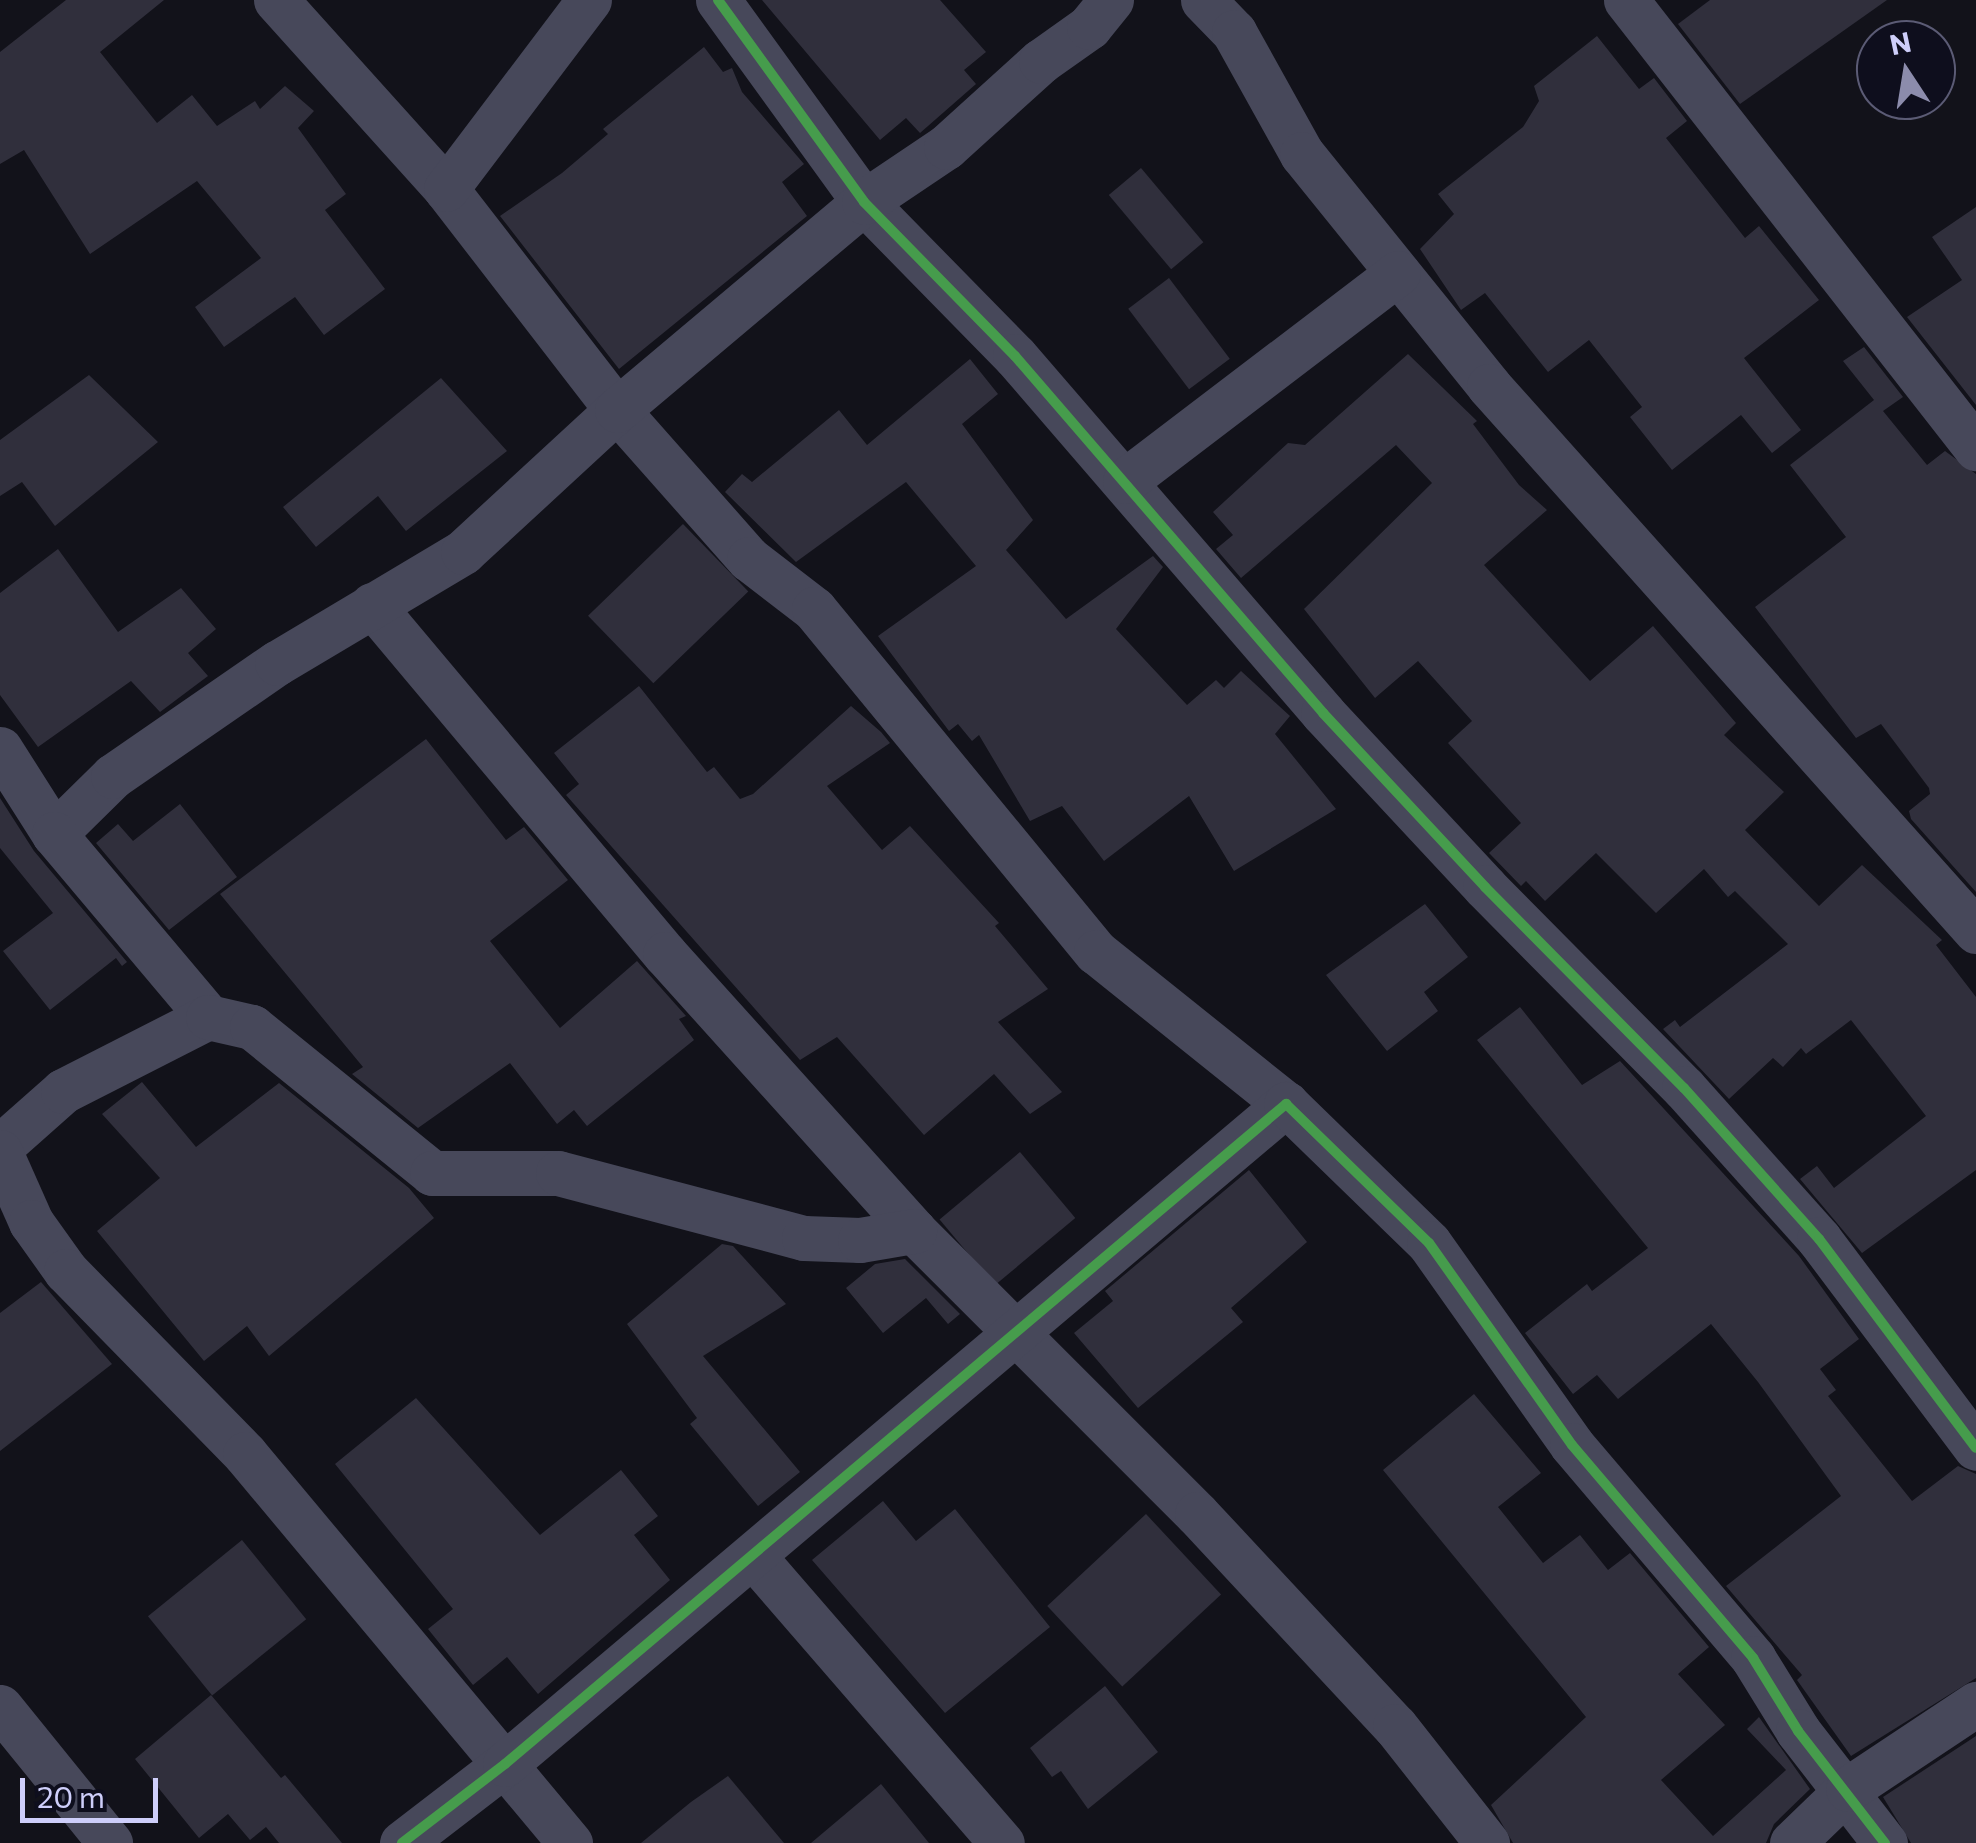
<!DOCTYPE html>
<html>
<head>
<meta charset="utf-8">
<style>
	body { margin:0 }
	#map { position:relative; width:1976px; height:1843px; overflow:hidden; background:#12121a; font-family:Commissioner,sans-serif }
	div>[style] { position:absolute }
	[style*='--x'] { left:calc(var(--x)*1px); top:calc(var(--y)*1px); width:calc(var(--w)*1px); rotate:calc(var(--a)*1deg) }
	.building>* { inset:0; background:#302f3c; transform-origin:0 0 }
	.minor>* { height:45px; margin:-22.5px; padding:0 22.5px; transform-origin:22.5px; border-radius:22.5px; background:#47485a }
	.cycleway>* { height:10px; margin:-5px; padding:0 5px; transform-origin:5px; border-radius:5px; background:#469c4c }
	span { translate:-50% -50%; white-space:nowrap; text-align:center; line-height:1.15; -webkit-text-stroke:10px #0e0e1d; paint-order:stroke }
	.north { position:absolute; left:1856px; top:20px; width:100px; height:100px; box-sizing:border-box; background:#0e0e1d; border:2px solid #5b5b75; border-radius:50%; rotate:348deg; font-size:28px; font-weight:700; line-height:40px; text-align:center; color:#cecefa }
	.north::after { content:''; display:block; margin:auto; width:35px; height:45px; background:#8c8cac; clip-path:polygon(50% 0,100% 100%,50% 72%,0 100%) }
	.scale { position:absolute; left:20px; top:1778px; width:138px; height:45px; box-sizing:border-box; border:5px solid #cecefa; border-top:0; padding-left:12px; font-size:30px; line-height:35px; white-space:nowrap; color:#cecefa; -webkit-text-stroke:8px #0e0e1d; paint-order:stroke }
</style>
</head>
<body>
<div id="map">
	<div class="building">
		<i style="clip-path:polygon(66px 0,164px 0,100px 52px,157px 123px,192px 95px,217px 126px,255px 101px,260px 109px,285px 86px,314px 111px,298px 128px,346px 194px,325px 210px,385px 289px,324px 335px,295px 297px,224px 347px,195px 307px,261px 258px,197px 181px,90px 254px,24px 150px,0 164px,0 52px)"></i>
		<i style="clip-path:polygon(762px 0,940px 0,986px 52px,964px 70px,976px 84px,920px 133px,906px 118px,880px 140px)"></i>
		<i style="clip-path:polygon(1710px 0,1887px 0,1740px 104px,1678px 24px)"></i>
		<i style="clip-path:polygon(1597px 36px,1639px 89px,1654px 78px,1687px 121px,1666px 138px,1745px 238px,1759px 226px,1819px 300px,1744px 358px,1801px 430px,1772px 453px,1741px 415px,1672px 470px,1630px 417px,1642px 407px,1589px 340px,1548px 372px,1485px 293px,1461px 310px,1420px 249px,1454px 214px,1438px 194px,1523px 127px,1539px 101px,1534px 86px)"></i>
		<i style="clip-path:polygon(704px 47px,723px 72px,732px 68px,742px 92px,804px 164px,782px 182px,807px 216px,619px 369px,500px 216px,562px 173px,608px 134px,603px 129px)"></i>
		<i style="left:1141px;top:168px;width:97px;height:42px;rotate:50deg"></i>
		<i style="clip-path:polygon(1976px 207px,1976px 405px,1907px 317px,1962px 280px,1932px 237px)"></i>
		<i style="left:1169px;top:278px;width:101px;height:51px;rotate:53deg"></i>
		<i style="clip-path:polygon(1864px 347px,1903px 397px,1883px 411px,1927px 465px,1945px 451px,1976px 474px,1976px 892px,1911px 819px,1909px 811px,1930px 794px,1929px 788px,1881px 724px,1856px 738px,1755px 607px,1846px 537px,1790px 465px,1874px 400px,1843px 361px)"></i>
		<i style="clip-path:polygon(1408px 354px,1477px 421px,1473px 424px,1519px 485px,1547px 510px,1484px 565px,1590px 681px,1653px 626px,1736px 723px,1724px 735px,1784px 792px,1745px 830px,1819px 906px,1862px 865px,1942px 940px,1936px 945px,1976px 997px,1976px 1170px,1862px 1253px,1800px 1179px,1817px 1166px,1834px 1188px,1926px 1116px,1851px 1020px,1806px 1054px,1801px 1048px,1783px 1067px,1773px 1058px,1729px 1099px,1663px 1029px,1675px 1020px,1680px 1027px,1788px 944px,1735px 891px,1728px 897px,1704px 869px,1656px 913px,1596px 853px,1545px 901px,1526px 881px,1521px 886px,1489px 853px,1521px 823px,1448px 743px,1472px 721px,1418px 661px,1375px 698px,1304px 609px,1432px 483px,1396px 445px,1241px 578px,1216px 549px,1233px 535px,1213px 512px,1288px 443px,1305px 445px)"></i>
		<i style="clip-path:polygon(970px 359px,998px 394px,962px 424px,1033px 520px,1006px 550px,1066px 619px,1153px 556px,1163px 567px,1116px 629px,1187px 705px,1216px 680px,1224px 688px,1241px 671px,1290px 716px,1275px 734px,1336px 809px,1234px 871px,1189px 796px,1104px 861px,1062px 806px,1030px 821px,979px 735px,972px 741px,958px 724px,949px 731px,878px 636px,976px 566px,906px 482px,796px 562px,725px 492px,742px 474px,752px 482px,839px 410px,867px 445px)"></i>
		<i style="clip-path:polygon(89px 375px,158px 442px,55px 526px,22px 482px,0 496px,0 440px)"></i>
		<i style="clip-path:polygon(441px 378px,507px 451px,406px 531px,378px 496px,316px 547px,283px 507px)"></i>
		<i style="left:683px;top:524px;width:94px;height:132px;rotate:46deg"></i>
		<i style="clip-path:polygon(58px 549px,118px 632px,181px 588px,216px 629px,188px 653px,208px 676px,160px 712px,131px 681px,38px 747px,0 695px,0 593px)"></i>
		<i style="clip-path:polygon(639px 686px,707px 772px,714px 767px,740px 799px,753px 794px,851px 706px,881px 732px,890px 743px,827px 786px,882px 850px,910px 826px,999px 923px,995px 926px,1048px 989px,998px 1022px,1062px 1092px,1030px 1114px,994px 1074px,924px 1135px,837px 1037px,800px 1060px,566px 795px,579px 784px,554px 753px)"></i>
		<i style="clip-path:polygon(426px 739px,506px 840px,524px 827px,568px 880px,490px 941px,560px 1028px,637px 961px,686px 1016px,679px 1019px,694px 1040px,587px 1126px,574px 1110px,557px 1124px,510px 1063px,418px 1128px,352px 1074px,363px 1067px,220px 894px)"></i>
		<i style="clip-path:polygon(0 798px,34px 851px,127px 962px,122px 966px,116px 958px,50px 1010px,3px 951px,53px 913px,0 848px)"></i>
		<i style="clip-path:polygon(180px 804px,237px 877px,169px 930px,96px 843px,118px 824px,133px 841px)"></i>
		<i style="clip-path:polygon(1425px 904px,1468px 957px,1424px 992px,1438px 1011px,1387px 1051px,1326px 975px)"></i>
		<i style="clip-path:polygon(1520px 1007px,1582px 1085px,1620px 1061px,1799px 1256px,1859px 1339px,1820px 1369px,1836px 1390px,1828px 1396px,1912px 1501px,1958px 1466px,1976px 1474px,1976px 1678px,1851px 1756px,1797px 1680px,1802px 1675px,1726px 1586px,1841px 1496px,1758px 1382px,1711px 1324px,1618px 1399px,1597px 1375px,1573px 1394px,1525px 1333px,1587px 1284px,1592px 1291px,1648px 1248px,1477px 1040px)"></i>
		<i style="clip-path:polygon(142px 1082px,196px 1147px,279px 1083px,409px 1188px,434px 1218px,269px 1356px,247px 1326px,204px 1361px,97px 1231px,160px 1178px,102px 1114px)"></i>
		<i style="left:1020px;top:1152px;width:86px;height:105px;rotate:50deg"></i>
		<i style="clip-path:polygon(1249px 1170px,1307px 1242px,1231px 1308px,1243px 1322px,1138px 1408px,1074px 1333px,1113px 1301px,1105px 1291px)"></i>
		<i style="clip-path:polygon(722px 1244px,733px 1246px,786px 1304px,703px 1356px,800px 1472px,758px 1506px,690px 1424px,697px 1418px,627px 1324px)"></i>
		<i style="clip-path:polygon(905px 1259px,960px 1314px,948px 1324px,926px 1298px,883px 1333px,846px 1288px,875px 1264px)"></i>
		<i style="clip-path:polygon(41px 1282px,112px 1364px,0 1451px,0 1313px)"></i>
		<i style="clip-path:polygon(1474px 1394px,1541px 1473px,1498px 1507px,1543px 1563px,1580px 1535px,1608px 1570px,1630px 1553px,1709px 1647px,1678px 1674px,1725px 1725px,1661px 1780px,1713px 1836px,1786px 1770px,1747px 1729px,1759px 1717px,1810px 1789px,1774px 1824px,1766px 1843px,1513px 1843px,1491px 1805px,1586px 1717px,1383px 1470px)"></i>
		<i style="clip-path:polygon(416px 1398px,540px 1535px,621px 1470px,658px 1516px,634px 1535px,670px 1580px,538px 1694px,507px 1657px,473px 1685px,428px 1629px,453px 1609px,335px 1464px)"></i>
		<i style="clip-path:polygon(883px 1501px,916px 1541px,955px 1509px,1050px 1627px,945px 1713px,812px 1560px)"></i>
		<i style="left:1146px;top:1514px;width:110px;height:135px;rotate:47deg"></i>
		<i style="left:242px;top:1540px;width:102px;height:121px;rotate:51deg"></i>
		<i style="clip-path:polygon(1105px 1686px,1158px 1752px,1088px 1809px,1061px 1771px,1052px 1777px,1030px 1748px)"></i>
		<i style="clip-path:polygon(211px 1695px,281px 1778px,285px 1775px,342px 1843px,279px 1843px,266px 1827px,250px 1840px,228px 1814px,199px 1838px,135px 1759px)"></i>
		<i style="clip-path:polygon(1976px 1736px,1976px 1843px,1911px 1843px,1883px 1797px)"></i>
		<i style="clip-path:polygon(728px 1776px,784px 1843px,641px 1843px,691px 1802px)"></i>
		<i style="clip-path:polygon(881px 1784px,929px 1843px,811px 1843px)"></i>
	</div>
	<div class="minor">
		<i style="--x:276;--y:0;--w:254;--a:48"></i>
		<i style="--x:446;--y:189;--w:279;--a:52.3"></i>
		<i style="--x:617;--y:410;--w:199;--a:48.5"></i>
		<i style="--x:749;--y:559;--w:82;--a:37.6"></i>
		<i style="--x:814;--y:609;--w:444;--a:50.6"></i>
		<i style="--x:1096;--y:952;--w:243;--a:38.7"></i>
		<i style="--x:718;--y:0;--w:249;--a:54.1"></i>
		<i style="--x:864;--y:202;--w:216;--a:45.6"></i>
		<i style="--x:1015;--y:356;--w:472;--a:49.2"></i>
		<i style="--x:1323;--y:713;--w:238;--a:47"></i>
		<i style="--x:1485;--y:887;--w:283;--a:45.3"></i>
		<i style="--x:1684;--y:1088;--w:203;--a:48.2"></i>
		<i style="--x:1819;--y:1239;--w:261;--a:53.1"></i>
		<i style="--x:1203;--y:0;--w:45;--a:45.9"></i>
		<i style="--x:1234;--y:32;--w:140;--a:60.9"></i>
		<i style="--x:1302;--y:154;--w:298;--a:51.1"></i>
		<i style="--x:1489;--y:386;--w:731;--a:48.22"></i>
		<i style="--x:1626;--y:0;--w:569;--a:52"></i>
		<i style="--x:446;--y:189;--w:237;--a:-52.9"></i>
		<i style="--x:1125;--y:481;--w:343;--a:-37.3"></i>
		<i style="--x:372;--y:605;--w:456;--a:50"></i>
		<i style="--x:665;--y:954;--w:372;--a:48"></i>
		<i style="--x:914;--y:1231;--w:400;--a:45"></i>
		<i style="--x:1197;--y:1514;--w:290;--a:47"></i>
		<i style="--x:1395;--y:1726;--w:149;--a:51.8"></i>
		<i style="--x:0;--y:749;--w:101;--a:57.6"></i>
		<i style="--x:54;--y:834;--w:83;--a:-44.5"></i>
		<i style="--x:113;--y:776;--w:199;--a:-34.6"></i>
		<i style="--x:277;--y:663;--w:217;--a:-30.8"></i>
		<i style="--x:463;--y:552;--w:209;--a:-42.7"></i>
		<i style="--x:617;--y:410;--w:323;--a:-40.1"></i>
		<i style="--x:864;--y:202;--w:99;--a:-33.9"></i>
		<i style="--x:946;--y:147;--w:128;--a:-42.2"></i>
		<i style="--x:1041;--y:61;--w:59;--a:-35.3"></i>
		<i style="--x:1089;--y:27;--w:35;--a:-51"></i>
		<i style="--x:54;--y:834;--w:239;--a:49.9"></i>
		<i style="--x:0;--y:1147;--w:84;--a:-41.6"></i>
		<i style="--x:63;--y:1091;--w:163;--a:-27"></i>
		<i style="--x:208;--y:1017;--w:45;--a:12.8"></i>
		<i style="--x:252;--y:1027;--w:232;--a:39"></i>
		<i style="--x:432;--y:1173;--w:126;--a:0"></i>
		<i style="--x:558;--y:1173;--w:254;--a:14.8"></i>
		<i style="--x:804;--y:1238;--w:56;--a:2"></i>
		<i style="--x:860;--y:1240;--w:55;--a:-9.5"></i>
		<i style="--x:0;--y:1152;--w:77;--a:66.1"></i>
		<i style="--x:31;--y:1222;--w:60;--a:54.5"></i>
		<i style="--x:66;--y:1271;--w:256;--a:45.6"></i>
		<i style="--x:245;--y:1454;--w:507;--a:50.12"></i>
		<i style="--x:753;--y:1556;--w:380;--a:49.1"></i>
		<i style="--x:0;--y:1707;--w:175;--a:51"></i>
		<i style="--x:402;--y:1843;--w:130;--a:-37.5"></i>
		<i style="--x:505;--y:1764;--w:1023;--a:-40.2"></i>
		<i style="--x:1286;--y:1104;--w:199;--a:44.2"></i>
		<i style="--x:1429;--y:1243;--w:247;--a:54.7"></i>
		<i style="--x:1572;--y:1445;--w:280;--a:49.6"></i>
		<i style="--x:1753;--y:1658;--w:86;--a:58.3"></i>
		<i style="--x:1798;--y:1731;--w:142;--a:52.2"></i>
		<i style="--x:1792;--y:1843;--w:78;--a:-44"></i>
		<i style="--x:1848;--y:1789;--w:154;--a:-33.6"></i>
	</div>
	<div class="cycleway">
		<i style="--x:718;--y:0;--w:249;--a:54.1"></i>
		<i style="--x:864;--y:202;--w:216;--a:45.6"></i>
		<i style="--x:1015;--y:356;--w:472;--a:49.2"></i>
		<i style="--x:1323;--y:713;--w:238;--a:47"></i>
		<i style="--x:1485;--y:887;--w:283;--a:45.3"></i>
		<i style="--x:1684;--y:1088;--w:203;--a:48.2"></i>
		<i style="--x:1819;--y:1239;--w:261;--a:53.1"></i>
		<i style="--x:402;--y:1843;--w:130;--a:-37.5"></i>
		<i style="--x:505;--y:1764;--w:1023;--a:-40.2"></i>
		<i style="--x:1286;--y:1104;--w:199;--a:44.2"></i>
		<i style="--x:1429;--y:1243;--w:247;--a:54.7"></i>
		<i style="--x:1572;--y:1445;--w:280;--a:49.6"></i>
		<i style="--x:1753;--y:1658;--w:86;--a:58.3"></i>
		<i style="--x:1798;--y:1731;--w:142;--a:52.2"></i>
	</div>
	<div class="north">N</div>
	<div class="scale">20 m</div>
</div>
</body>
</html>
